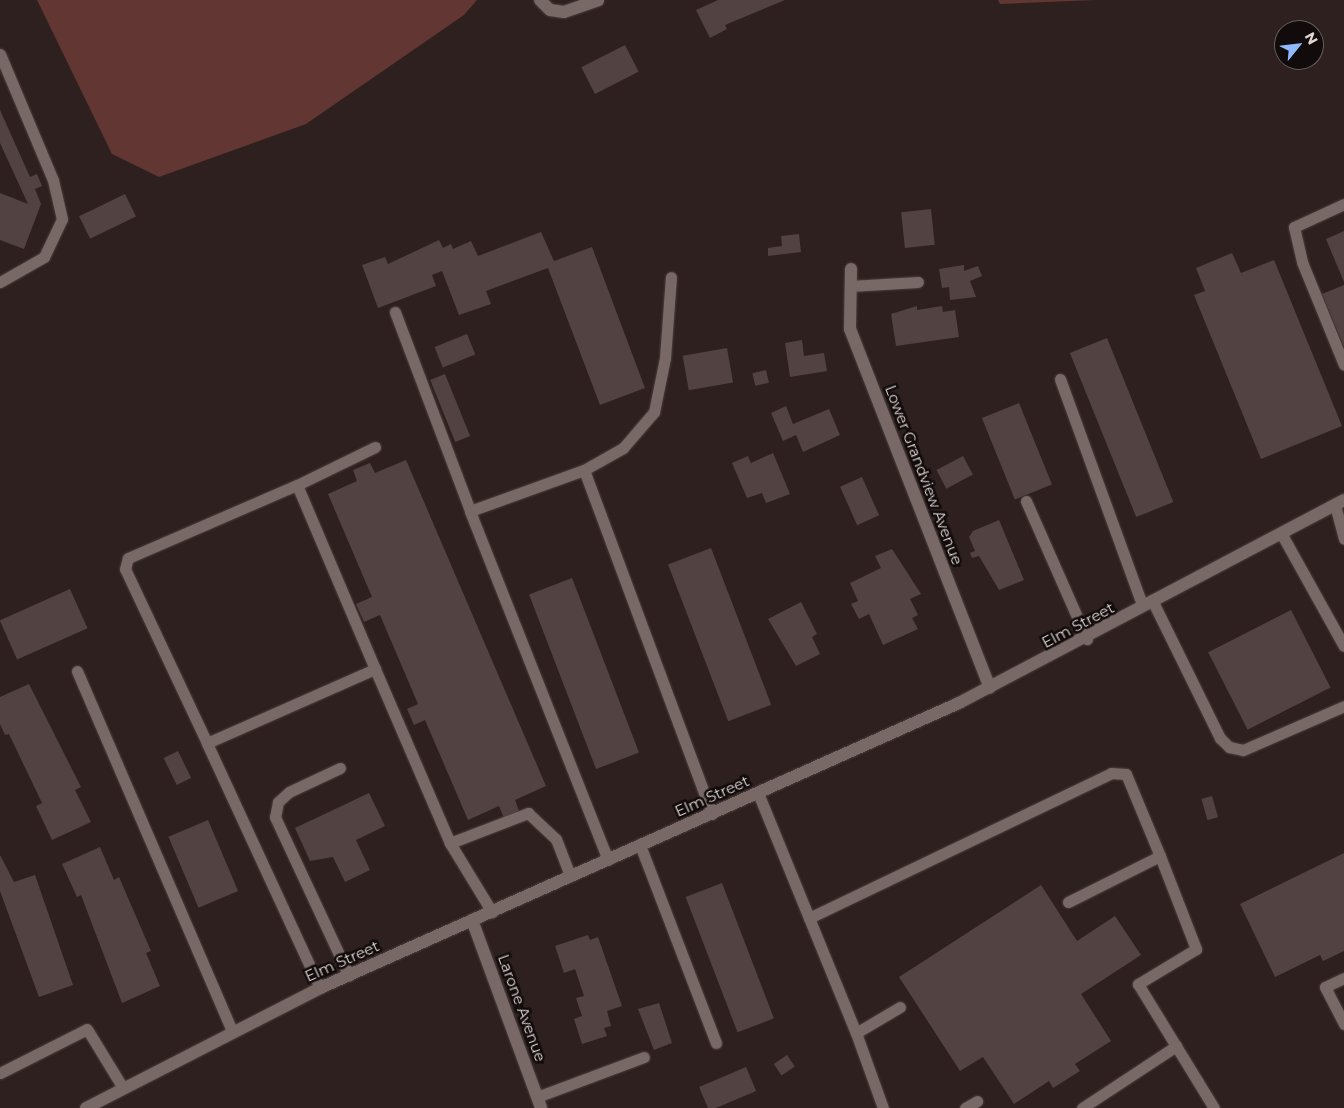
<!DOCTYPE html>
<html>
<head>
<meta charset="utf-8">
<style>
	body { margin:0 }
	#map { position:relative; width:1344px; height:1108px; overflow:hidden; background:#2d201e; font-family:Montserrat,sans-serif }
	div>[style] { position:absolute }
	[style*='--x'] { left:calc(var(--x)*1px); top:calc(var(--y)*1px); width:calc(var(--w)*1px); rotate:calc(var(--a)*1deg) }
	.green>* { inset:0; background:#623632 }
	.building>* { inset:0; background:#524342; transform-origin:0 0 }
	.roads { filter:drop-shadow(0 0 1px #4a3f3e) drop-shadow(0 0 1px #4a3f3e) }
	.service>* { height:11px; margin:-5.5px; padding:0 5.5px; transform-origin:5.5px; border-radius:5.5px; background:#786866 }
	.minor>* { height:12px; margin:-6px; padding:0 6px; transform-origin:6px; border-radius:6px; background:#786866 }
	.secondary>* { height:12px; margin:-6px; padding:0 6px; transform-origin:6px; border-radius:6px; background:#786866 }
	span { translate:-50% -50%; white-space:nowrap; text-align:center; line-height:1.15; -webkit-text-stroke:5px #110b0b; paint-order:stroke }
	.street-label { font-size:15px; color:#e0d7d6 }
	.north { position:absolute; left:1274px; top:20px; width:50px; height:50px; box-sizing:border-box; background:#110b0b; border:1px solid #645d5c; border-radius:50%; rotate:61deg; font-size:14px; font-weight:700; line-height:20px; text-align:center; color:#e0d7d6 }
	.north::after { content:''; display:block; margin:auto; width:18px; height:22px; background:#90b8fd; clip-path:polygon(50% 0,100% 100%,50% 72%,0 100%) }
</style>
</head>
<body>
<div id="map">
	<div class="green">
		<i style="clip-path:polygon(37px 0,477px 0,464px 15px,306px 124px,159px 177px,112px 154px)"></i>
		<i style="clip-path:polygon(998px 0,1096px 0,1000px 4px)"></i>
	</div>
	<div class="building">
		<i style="clip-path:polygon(718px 0,785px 0,725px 25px,727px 29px,710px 38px,696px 10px)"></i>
		<i style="left:625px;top:45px;width:30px;height:49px;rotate:63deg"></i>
		<i style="clip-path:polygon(0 110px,30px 177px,37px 174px,42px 186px,35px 189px,41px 204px,24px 249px,0 240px,0 193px,28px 204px,0 143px)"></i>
		<i style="left:125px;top:194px;width:25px;height:51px;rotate:64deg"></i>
		<i style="left:931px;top:209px;width:36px;height:30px;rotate:84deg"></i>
		<i style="clip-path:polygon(1344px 231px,1344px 282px,1326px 239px)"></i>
		<i style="clip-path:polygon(541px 232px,554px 261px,592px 247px,645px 388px,600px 405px,548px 268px,486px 291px,491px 304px,459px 315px,442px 271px,432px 275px,436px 286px,378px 308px,362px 265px,385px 257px,388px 264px,439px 240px,443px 248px,451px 244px,453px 249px,471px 241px,478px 256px)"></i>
		<i style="clip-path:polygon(799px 234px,801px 252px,768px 256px,768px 248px,782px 246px,781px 236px)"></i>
		<i style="clip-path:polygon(1232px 253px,1241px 273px,1274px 260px,1342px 426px,1261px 459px,1194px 295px,1205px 291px,1196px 268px)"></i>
		<i style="clip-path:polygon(964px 265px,964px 271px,978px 266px,982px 276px,970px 281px,976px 297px,950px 300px,949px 287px,942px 288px,939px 269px)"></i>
		<i style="clip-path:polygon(1344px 285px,1344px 347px,1322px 294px)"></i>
		<i style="clip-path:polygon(917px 306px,917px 310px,942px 306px,943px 312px,955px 310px,959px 337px,896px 346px,891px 314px)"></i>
		<i style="left:467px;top:334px;width:22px;height:35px;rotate:68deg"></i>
		<i style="left:1107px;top:338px;width:177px;height:40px;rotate:68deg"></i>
		<i style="clip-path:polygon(802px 340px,804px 356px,824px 353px,827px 371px,790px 377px,785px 343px)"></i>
		<i style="left:727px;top:348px;width:35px;height:45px;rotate:80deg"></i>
		<i style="left:766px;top:370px;width:13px;height:14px;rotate:77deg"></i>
		<i style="left:445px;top:374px;width:67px;height:16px;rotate:68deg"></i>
		<i style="left:1019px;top:403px;width:88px;height:40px;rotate:68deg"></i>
		<i style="clip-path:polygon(786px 406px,793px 424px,829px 409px,840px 435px,803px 452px,796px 435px,783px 441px,771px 413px)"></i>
		<i style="clip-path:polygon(773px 453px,790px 494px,766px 503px,762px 493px,747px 498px,732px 463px,748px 456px,751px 463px)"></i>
		<i style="left:963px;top:456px;width:21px;height:30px;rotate:62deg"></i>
		<i style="clip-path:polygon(406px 460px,546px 786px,515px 800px,519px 811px,504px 818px,499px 806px,468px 820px,425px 720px,414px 725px,407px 709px,418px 704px,380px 615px,364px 622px,356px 604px,372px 597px,328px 494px,357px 481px,353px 470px,370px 463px,375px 473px)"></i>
		<i style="left:862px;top:477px;width:42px;height:24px;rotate:66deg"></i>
		<i style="clip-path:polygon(999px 520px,1024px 580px,999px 590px,979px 556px,972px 558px,970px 553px,975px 551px,969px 537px,973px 531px)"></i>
		<i style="left:711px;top:548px;width:168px;height:46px;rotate:69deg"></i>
		<i style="clip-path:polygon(892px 549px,921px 594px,910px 599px,918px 615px,912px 618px,918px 629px,883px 645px,869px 614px,859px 619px,851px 604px,858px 601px,850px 583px,881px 568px,875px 556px)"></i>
		<i style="left:572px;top:578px;width:187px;height:46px;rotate:69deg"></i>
		<i style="left:70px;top:589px;width:43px;height:77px;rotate:66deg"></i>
		<i style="clip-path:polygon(801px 602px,817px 634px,812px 637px,820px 654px,796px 666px,768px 619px)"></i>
		<i style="left:1291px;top:610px;width:87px;height:93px;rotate:63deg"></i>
		<i style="clip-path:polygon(29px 684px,81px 787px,75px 790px,91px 822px,52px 840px,36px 806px,42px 803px,9px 734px,5px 735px,0 724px,0 697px)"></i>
		<i style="left:178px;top:751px;width:30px;height:16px;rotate:64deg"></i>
		<i style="clip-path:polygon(369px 793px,385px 826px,356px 840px,370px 870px,345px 882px,333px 857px,310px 861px,295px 828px)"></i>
		<i style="left:1212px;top:796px;width:22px;height:11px;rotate:74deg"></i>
		<i style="left:208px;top:820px;width:77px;height:43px;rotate:67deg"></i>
		<i style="clip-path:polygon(100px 847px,114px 880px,119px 877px,151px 951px,146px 953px,160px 986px,122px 1003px,81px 895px,77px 897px,62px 864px)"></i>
		<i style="clip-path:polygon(1344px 853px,1344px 951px,1323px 961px,1320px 955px,1275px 977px,1240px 904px)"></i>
		<i style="clip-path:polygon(0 855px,14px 882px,35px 875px,73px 985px,39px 997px,0 891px)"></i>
		<i style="left:722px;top:883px;width:145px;height:39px;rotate:69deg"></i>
		<i style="clip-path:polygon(1041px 885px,1077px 941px,1115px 916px,1141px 955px,1081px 994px,1111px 1041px,1075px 1064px,1080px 1071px,1053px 1088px,1049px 1081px,1014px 1104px,983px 1057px,960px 1071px,899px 977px)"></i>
		<i style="clip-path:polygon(588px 935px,590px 940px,598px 937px,622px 1006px,607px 1011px,611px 1026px,604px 1028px,607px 1036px,582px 1044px,574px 1019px,582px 1016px,576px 998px,584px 996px,575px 969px,564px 973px,555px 946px)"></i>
		<i style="clip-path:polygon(659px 1003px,672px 1043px,654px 1050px,638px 1009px)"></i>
		<i style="left:787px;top:1055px;width:14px;height:16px;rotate:56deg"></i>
		<i style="left:746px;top:1067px;width:26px;height:51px;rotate:67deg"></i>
	</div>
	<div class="roads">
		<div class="service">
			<i style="--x:0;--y:54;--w:137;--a:67.2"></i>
			<i style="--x:53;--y:180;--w:40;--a:77"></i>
			<i style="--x:62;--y:219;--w:42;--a:115.3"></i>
			<i style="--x:44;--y:257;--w:51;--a:150.4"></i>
			<i style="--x:1344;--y:204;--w:55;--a:155.3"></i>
			<i style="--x:1294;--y:227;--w:36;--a:77"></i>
			<i style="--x:1302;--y:262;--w:111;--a:67.8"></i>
			<i style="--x:850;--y:286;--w:68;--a:-3.4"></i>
			<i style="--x:395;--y:312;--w:213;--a:69.3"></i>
			<i style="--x:1060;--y:379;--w:239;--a:70"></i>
			<i style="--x:375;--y:447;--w:87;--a:154"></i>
			<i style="--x:297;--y:485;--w:200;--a:67"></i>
			<i style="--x:584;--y:470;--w:45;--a:-29.4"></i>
			<i style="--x:623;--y:448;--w:48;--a:-49.3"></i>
			<i style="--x:654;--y:412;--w:55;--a:-78.5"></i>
			<i style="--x:665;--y:358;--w:81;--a:-85.8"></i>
			<i style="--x:1026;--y:501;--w:151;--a:66.2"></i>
			<i style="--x:1335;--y:505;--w:35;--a:75"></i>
			<i style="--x:1281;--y:533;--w:129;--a:60.9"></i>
			<i style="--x:1152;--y:600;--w:154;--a:63.8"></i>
			<i style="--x:1220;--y:738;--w:13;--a:45"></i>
			<i style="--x:1229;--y:747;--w:14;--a:12"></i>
			<i style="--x:1243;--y:750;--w:110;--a:-23.5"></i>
			<i style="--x:77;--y:671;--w:392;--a:66.7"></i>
			<i style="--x:207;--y:743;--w:192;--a:-115.2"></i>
			<i style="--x:125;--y:569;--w:11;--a:-75"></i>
			<i style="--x:128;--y:558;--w:184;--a:-23.4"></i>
			<i style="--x:340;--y:768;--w:56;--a:154.8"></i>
			<i style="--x:289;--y:792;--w:15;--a:138"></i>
			<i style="--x:278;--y:802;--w:15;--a:101"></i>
			<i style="--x:275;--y:817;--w:175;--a:65"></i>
			<i style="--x:758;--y:793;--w:259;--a:67.8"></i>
			<i style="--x:450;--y:843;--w:84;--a:-21"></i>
			<i style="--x:528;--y:813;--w:38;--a:43"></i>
			<i style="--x:556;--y:839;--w:40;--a:69"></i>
			<i style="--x:640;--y:845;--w:212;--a:69"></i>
			<i style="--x:608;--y:860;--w:375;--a:-111.6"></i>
			<i style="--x:470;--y:511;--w:121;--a:-19.8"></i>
			<i style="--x:584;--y:470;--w:367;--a:69.6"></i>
			<i style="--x:1068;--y:902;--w:103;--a:-26.6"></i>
			<i style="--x:1160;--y:856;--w:100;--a:68.8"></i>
			<i style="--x:1196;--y:949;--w:68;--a:148.9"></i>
			<i style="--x:1138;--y:984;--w:145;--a:58.5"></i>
			<i style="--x:809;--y:918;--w:335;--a:-25.6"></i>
			<i style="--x:1111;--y:773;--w:15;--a:4"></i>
			<i style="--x:1126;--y:774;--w:89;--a:67.5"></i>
			<i style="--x:1344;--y:978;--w:21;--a:155"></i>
			<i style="--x:1325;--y:987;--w:42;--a:62.8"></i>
			<i style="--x:320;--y:988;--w:270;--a:-114.8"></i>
			<i style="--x:207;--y:743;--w:184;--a:-23.8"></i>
			<i style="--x:375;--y:669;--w:189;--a:66.7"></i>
			<i style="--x:450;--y:843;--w:81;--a:58.7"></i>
			<i style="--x:0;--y:1073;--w:97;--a:-26.8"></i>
			<i style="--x:87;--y:1029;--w:69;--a:58.6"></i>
			<i style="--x:537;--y:1097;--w:114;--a:-20.5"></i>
			<i style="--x:883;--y:1108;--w:80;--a:-109.8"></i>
			<i style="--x:856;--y:1033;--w:51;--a:-30.6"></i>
			<i style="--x:965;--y:1108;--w:14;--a:-30"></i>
			<i style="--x:1082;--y:1108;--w:113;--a:-33.4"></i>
		</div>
		<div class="minor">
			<i style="--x:540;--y:0;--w:14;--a:45"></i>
			<i style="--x:550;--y:10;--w:14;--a:8"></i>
			<i style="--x:564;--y:12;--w:36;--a:-19"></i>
			<i style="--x:851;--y:269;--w:60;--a:91"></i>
			<i style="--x:850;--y:329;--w:385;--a:68.7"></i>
			<i style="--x:472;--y:920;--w:200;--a:69.8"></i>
		</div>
		<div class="secondary">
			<i style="--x:86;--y:1108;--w:263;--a:-27.1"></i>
			<i style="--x:320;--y:988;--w:700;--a:-24.04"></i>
			<i style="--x:959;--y:703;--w:435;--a:-27.8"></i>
		</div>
	</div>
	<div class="street-label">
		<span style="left:924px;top:475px;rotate:69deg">Lower Grandview Avenue</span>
		<span style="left:1078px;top:625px;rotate:-28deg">Elm Street</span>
		<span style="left:712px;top:796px;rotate:-24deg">Elm Street</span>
		<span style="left:342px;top:961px;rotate:-24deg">Elm Street</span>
		<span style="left:522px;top:1008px;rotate:70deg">Larone Avenue</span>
	</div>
	<div class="north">N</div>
</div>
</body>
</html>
